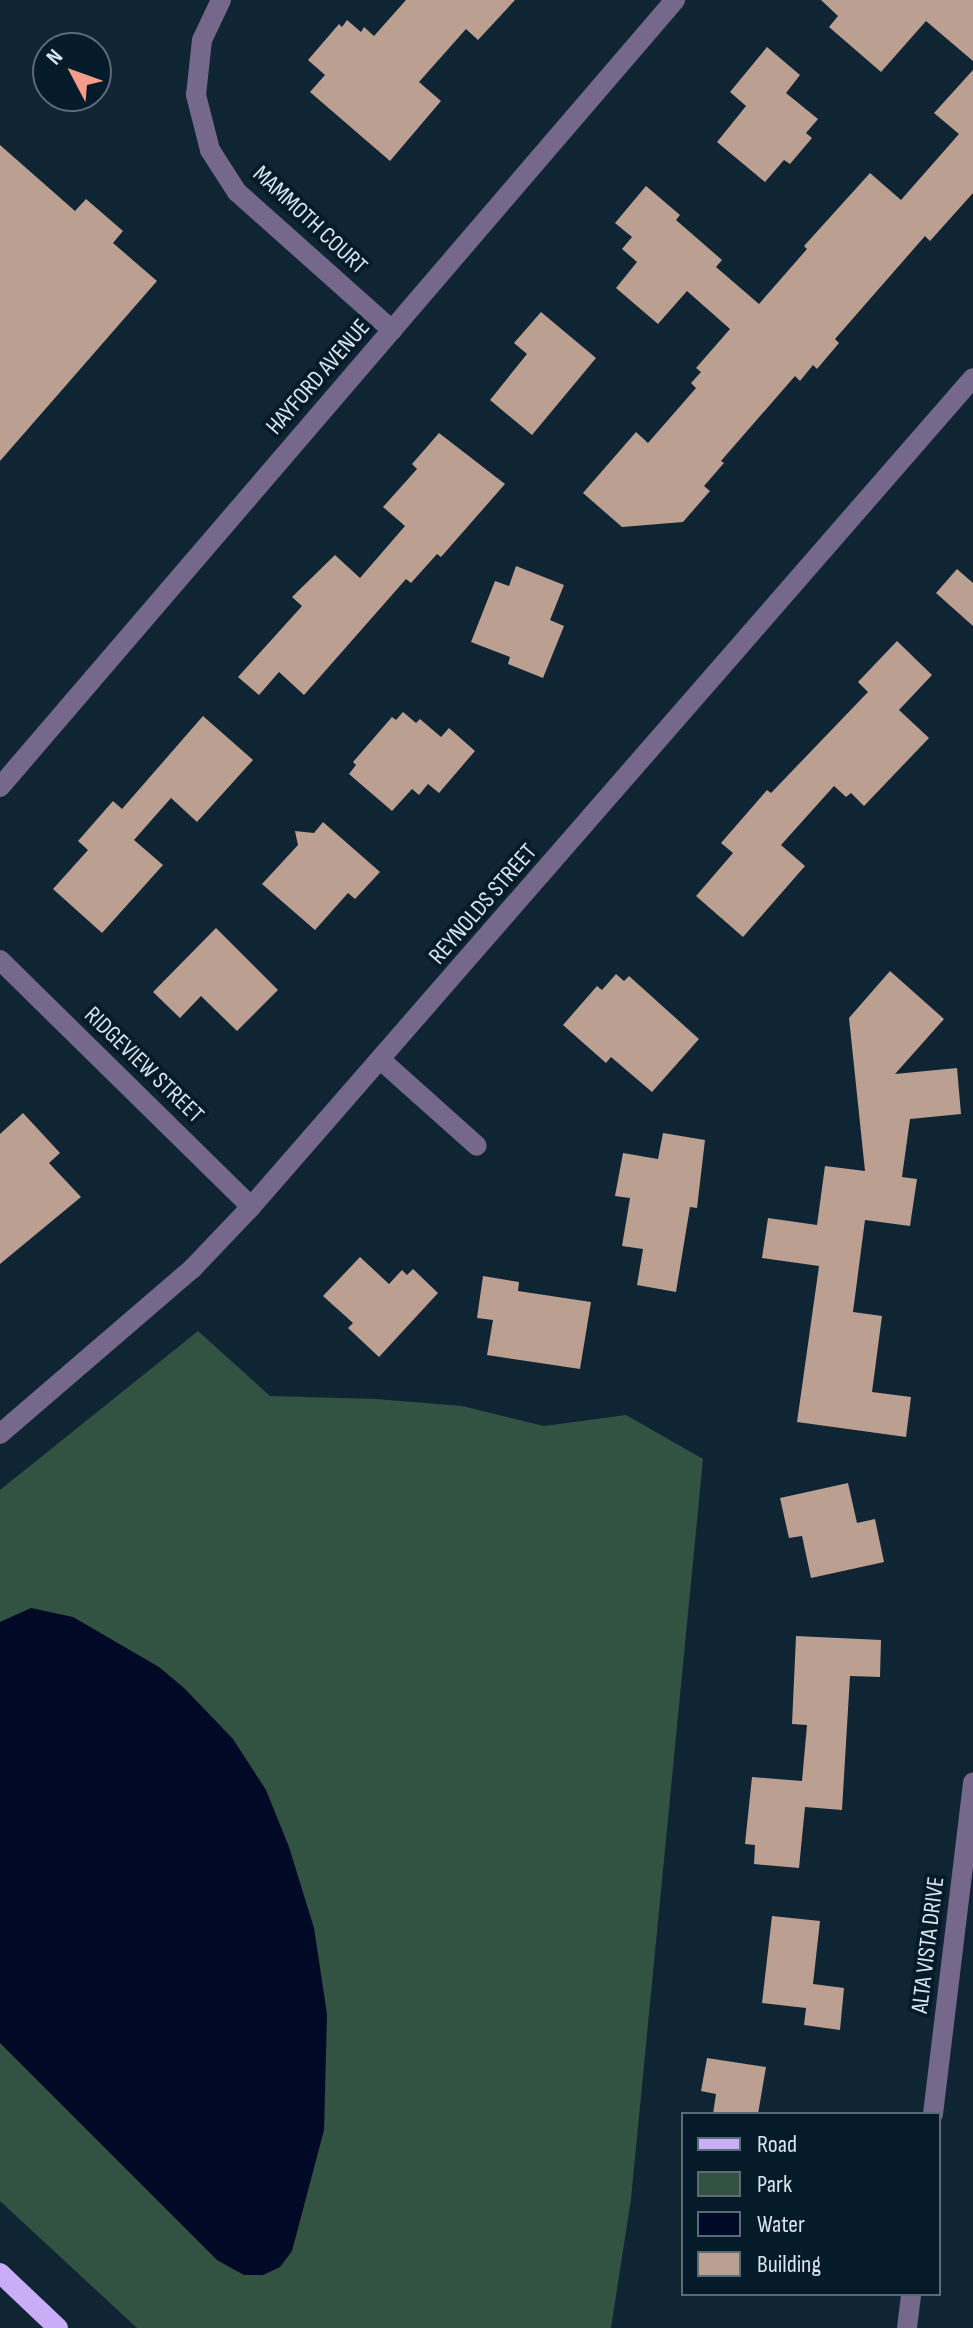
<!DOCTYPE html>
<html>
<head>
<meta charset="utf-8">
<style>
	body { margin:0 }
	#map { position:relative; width:973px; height:2328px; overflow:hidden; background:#102534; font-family:"Sofia Sans Condensed",sans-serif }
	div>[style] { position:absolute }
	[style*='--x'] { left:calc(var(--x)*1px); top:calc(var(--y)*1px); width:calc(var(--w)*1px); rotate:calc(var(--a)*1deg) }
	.green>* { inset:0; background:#325242 }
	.water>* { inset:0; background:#000925 }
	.building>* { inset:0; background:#bb9f91 }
	.minor>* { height:20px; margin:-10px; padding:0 10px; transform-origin:10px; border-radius:10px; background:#75688b }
	.major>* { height:20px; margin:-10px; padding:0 10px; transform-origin:10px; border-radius:10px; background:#caadf7 }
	span { translate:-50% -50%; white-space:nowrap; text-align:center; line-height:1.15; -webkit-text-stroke:8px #061b29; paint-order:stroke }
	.street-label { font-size:24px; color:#d8e5ef }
	.legend { position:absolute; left:681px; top:2112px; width:260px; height:184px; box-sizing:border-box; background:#061b29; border:2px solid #5a6c78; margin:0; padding:10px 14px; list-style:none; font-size:24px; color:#d8e5ef }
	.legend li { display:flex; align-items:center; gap:16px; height:40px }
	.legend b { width:40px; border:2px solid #5a6c78 }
	.north { position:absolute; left:32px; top:32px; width:80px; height:80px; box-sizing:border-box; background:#061b29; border:2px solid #5a6c78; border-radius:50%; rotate:311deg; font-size:22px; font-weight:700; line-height:32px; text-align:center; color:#d8e5ef }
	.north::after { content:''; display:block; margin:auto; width:28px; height:36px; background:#f49d8d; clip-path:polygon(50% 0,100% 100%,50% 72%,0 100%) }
</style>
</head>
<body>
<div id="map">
	<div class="green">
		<i style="clip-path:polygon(198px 1331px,270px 1396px,376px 1399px,462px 1406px,544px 1426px,626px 1415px,703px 1459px,631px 2199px,611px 2328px,137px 2328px,0 2201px,0 1490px)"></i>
	</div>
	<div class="water">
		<i style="clip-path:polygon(31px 1608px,73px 1617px,159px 1667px,184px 1688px,233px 1739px,266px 1790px,289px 1847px,314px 1928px,327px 2014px,324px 2130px,292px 2251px,280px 2267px,263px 2275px,244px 2275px,217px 2260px,0 2043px,0 1622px)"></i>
	</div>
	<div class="building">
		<i style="clip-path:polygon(406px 0,515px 0,478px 40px,466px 29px,419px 82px,441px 101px,390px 161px,310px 92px,325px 75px,308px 60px,339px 24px,342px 27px,347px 20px,361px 32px,364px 27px,374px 36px)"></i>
		<i style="clip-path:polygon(821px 0,973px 0,973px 61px,926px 21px,881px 72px,829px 27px,838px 16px)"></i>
		<i style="clip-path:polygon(767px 47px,800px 75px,786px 93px,818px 119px,806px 133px,812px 138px,790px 164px,784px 160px,765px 182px,717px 142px,746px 106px,730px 92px)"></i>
		<i style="clip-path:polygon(973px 70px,973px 193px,930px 241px,925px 236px,835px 339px,839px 343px,817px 369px,813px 365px,800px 381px,795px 376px,721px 461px,724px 463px,704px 486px,710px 491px,683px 522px,622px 527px,583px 493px,636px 432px,648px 443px,696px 388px,691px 383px,701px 372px,696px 368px,730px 329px,687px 291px,658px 324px,616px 288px,637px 262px,622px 249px,632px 237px,615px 223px,646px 186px,680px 215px,676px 220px,722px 260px,716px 267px,759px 304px,807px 249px,804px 246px,870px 173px,901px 200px,959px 134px,934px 113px)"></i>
		<i style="clip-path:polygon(0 145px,75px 211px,86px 199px,123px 231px,113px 243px,157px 281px,0 461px)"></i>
		<i style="clip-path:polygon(541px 312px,596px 358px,532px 435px,490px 400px,527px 354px,514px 343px)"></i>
		<i style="clip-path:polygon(439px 433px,505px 484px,441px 557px,437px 554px,411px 583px,406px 579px,304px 695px,279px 672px,259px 695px,238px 677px,302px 606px,292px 597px,335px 555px,360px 578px,405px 526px,383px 507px,417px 469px,412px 464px)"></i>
		<i style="clip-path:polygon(516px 566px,564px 585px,550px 620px,564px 626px,543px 678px,508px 664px,510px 657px,471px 642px,495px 581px,509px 586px)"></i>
		<i style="clip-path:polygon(957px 569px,973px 583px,973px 626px,936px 593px)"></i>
		<i style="clip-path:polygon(897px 641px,932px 675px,899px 710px,929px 738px,864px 806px,851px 793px,846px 797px,834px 786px,781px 845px,805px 866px,743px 937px,696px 896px,733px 853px,721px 843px,767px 790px,771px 793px,868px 692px,858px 682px)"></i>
		<i style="clip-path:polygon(403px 712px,416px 723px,420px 719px,441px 737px,449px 728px,475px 751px,439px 793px,428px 784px,419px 795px,412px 789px,392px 811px,349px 774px,356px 765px,353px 762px,392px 717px,396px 720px)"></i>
		<i style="clip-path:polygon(203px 716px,253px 760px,197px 822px,171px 798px,134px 840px,163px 865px,102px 933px,53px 889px,88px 850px,78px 841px,113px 801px,122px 809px)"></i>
		<i style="clip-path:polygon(323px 822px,380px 872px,355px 899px,348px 893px,315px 930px,262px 884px,298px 845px,295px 831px,314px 833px)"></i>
		<i style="clip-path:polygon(216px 928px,278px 990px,237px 1031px,201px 996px,180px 1018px,153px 992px)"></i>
		<i style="clip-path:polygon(890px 971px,944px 1019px,895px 1074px,957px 1068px,961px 1114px,910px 1119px,902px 1177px,917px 1179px,910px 1226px,865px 1220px,853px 1312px,882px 1316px,872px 1392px,911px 1397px,906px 1437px,797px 1422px,819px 1266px,762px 1258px,768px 1218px,817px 1225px,825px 1166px,865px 1171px,849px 1018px)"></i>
		<i style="clip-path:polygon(616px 974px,624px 981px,629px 976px,699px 1039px,652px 1092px,611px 1057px,606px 1063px,563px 1025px,597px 986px,602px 990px)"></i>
		<i style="clip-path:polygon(23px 1113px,60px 1153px,49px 1163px,81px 1197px,0 1264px,0 1134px)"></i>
		<i style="clip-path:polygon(663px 1133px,705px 1140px,697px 1208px,690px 1207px,676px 1292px,637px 1285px,643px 1249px,622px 1246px,630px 1198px,615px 1196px,623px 1153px,658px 1159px)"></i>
		<i style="clip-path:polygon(360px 1257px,389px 1284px,402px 1270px,407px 1275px,413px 1269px,438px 1293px,379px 1357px,348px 1328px,353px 1323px,323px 1296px)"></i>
		<i style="clip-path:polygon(483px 1276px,519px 1282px,518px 1291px,591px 1302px,580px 1369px,487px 1355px,493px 1320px,477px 1318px)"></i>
		<i style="clip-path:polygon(848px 1483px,857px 1523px,875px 1519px,884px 1562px,811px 1578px,802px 1536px,789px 1538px,780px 1498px)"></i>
		<i style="clip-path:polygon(796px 1636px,881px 1640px,880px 1677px,850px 1676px,842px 1810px,805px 1807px,799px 1868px,754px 1864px,755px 1845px,745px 1844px,752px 1777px,802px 1781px,807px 1725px,792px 1724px)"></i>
		<i style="clip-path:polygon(772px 1916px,820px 1921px,813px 1984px,844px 1988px,840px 2030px,804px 2025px,806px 2008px,762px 2003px)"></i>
		<i style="clip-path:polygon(707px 2058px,766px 2067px,758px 2114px,713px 2114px,716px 2094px,701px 2091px)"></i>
	</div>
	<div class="minor">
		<i style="--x:221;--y:0;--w:44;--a:115.4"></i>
		<i style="--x:202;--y:40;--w:55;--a:96.2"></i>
		<i style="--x:196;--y:95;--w:57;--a:75.7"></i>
		<i style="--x:210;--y:150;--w:50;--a:57.3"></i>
		<i style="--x:237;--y:192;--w:208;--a:41.7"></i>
		<i style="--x:0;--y:787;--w:1037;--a:-49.38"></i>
		<i style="--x:0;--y:960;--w:352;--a:44.5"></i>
		<i style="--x:382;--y:1061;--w:127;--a:41.8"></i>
		<i style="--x:0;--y:1434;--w:253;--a:-40.7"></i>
		<i style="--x:192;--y:1269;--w:86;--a:-46.4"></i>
		<i style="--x:251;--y:1207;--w:1099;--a:-48.95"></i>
		<i style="--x:933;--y:2114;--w:334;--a:-83.1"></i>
		<i style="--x:907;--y:2328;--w:34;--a:-83"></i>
	</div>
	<div class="major">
		<i style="--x:0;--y:2273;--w:80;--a:43.5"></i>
	</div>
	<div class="street-label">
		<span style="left:310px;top:220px;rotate:43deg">MAMMOTH COURT</span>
		<span style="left:318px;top:377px;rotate:-49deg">HAYFORD AVENUE</span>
		<span style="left:483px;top:904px;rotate:-49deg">REYNOLDS STREET</span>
		<span style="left:144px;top:1065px;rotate:44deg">RIDGEVIEW STREET</span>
		<span style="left:928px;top:1945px;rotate:-83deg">ALTA VISTA DRIVE</span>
	</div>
	<ul class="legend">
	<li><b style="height:10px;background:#caadf7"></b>Road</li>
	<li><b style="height:22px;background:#325242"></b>Park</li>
	<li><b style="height:22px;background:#000925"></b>Water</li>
	<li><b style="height:22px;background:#bb9f91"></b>Building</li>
	</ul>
	<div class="north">N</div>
</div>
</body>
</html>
